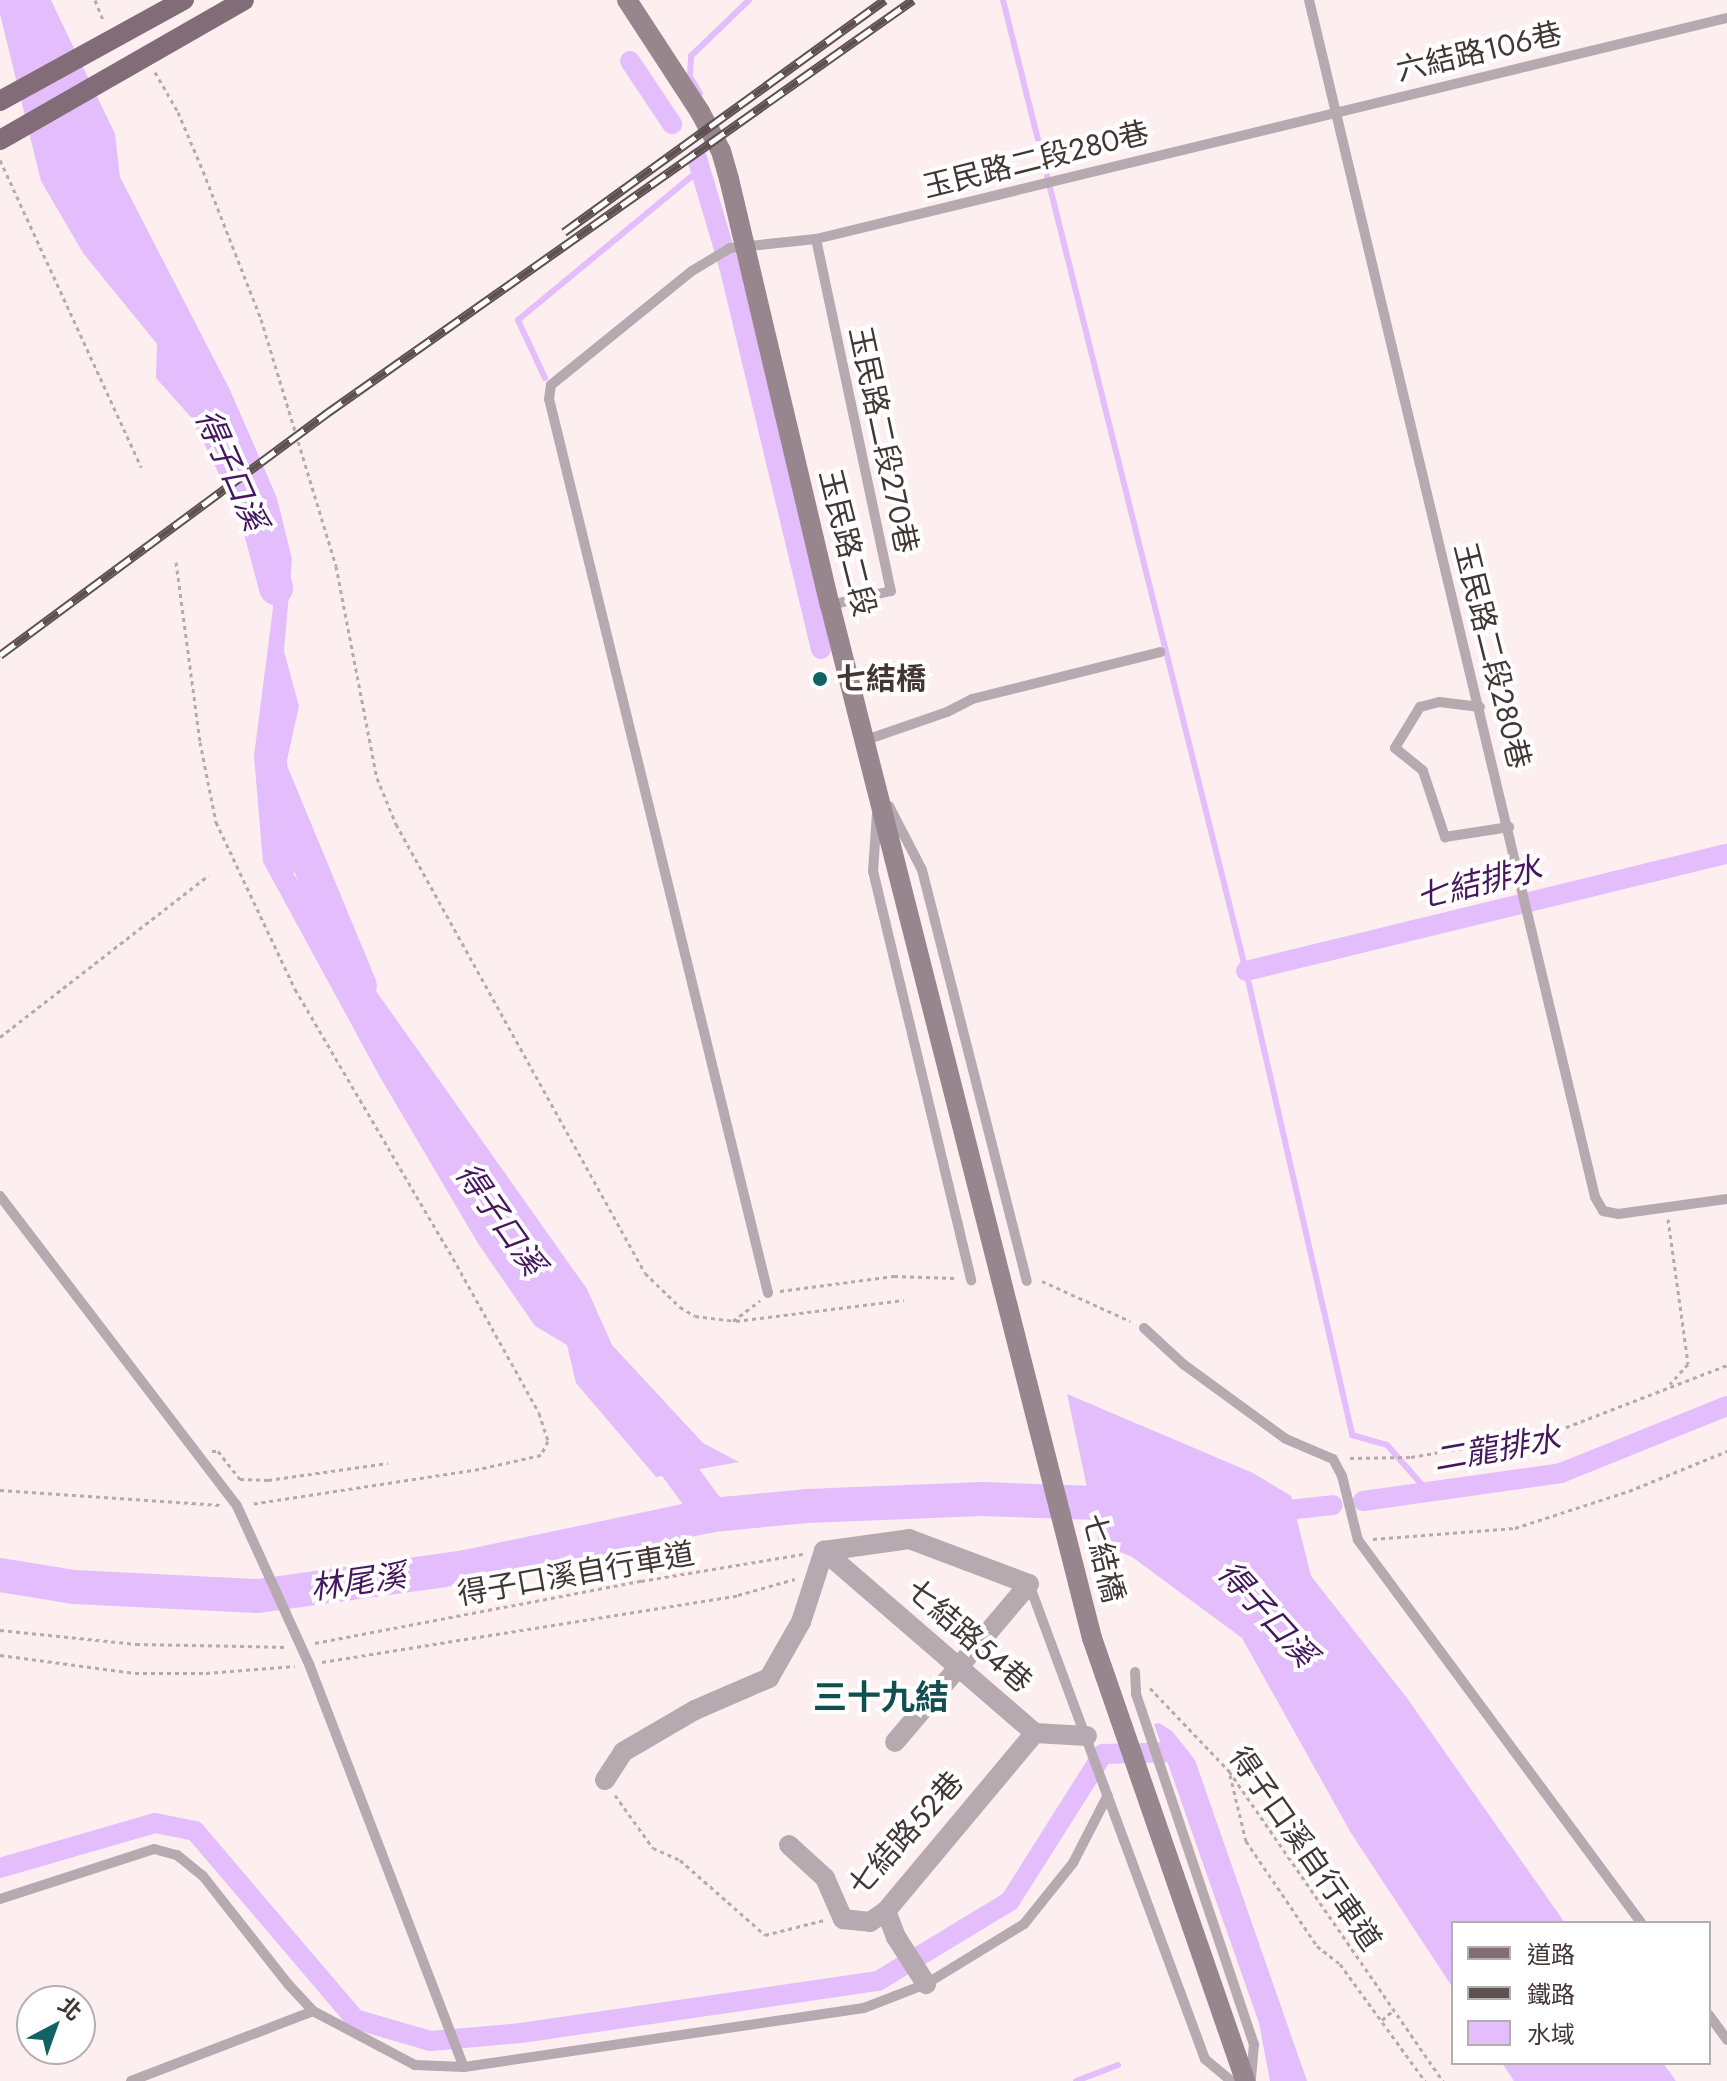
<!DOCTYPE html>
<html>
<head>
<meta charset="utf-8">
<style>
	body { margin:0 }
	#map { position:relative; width:1727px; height:2081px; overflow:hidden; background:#fdefef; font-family:Jost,"Noto Sans TC",sans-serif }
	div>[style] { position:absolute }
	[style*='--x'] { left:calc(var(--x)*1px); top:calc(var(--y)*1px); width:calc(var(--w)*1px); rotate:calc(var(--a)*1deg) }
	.water>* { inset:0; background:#e3bdfc }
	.stream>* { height:6px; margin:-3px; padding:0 3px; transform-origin:3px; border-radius:3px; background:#e3bdfc }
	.canal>* { height:20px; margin:-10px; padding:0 10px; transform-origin:10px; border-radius:10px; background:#e3bdfc }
	.river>* { height:34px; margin:-17px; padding:0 17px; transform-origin:17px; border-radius:17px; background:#e3bdfc }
	.path>* { height:3px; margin-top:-1.5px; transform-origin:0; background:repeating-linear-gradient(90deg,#b7aaa9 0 4px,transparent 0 8px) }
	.lane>* { height:10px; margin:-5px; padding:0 5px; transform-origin:5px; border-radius:5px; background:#b6a9af }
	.street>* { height:20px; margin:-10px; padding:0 10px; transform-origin:10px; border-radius:10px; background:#b6a9af }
	.secondary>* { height:20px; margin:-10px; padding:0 10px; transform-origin:10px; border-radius:10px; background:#98868f }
	.primary>* { height:20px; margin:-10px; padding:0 10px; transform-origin:10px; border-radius:10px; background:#826c77 }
	.rail>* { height:9px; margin-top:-4.5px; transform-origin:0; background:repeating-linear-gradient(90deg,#fff 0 18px,#5e5251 0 36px); box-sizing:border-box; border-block:2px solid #5e5251 }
	.dots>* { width:22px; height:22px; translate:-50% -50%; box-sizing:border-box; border:4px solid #fff; border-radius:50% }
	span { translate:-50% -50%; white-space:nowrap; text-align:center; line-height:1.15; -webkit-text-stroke:8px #fff; paint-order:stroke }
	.street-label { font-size:30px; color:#433736 }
	.poi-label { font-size:30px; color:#433736; font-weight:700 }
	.left { translate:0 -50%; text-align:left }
	.water-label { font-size:32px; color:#46165e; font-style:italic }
	.quarter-label { font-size:34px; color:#124f4f; font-weight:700 }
	.legend { position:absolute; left:1451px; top:1921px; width:260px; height:144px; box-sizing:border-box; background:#fff; border:2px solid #b4afaf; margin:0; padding:10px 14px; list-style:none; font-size:24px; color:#433736 }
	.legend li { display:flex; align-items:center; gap:16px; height:40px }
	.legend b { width:40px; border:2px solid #b4afaf }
	.north { position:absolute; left:16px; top:1985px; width:80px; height:80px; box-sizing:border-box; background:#fff; border:2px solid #b4afaf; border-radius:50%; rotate:41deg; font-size:22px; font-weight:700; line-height:32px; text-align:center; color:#433736 }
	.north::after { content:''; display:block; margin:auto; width:28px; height:36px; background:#116262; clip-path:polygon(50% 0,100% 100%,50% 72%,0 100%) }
</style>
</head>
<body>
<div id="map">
	<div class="water">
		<i style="clip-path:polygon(0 0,51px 0,115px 134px,120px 177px,230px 390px,277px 498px,292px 559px,284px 651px,299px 706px,287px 760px,294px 875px,587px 1289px,612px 1345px,703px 1443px,739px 1462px,656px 1477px,576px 1383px,567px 1345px,535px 1326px,479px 1245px,380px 1077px,263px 862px,254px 756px,273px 608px,256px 490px,156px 378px,157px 344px,83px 253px,41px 181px,0 14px)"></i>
		<i style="clip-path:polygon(1067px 1394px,1253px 1473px,1291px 1496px,1311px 1576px,1407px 1698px,1565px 1923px,1453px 1923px,1453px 1988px,1351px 1833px,1242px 1638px,1132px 1557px,1099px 1543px)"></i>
		<i style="clip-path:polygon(1159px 1723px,1172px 1731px,1195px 1760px,1307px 2081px,1270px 2081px,1259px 2023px,1154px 1724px)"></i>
		<i style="clip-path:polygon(1502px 2063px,1663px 2063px,1676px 2081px,1514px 2081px)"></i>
	</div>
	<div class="stream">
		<i style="--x:1003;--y:0;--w:1001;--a:75.95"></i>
		<i style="--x:1246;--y:971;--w:476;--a:77.1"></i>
		<i style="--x:1352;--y:1435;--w:36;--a:16"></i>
		<i style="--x:1387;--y:1445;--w:65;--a:48.7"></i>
		<i style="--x:700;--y:93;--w:19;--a:-122"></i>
		<i style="--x:690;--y:77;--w:21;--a:-87"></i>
		<i style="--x:691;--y:56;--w:81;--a:-44"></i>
		<i style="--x:545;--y:378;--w:64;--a:-115"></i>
		<i style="--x:518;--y:320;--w:239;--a:-39.6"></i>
		<i style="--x:1076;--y:2081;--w:45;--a:-20.9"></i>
	</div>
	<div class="canal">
		<i style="--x:630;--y:61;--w:76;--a:56.3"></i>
		<i style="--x:697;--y:158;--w:113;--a:73.5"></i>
		<i style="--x:729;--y:266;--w:394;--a:76.5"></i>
		<i style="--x:1246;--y:971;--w:495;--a:-13.7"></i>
		<i style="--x:1363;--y:1501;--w:200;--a:-8"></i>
		<i style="--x:1561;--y:1473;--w:179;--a:-22"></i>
		<i style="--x:1269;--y:1512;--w:64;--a:-6.2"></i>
		<i style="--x:0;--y:1868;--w:161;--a:-16.2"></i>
		<i style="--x:155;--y:1823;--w:41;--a:11.3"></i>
		<i style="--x:195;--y:1831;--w:247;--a:49.6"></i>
		<i style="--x:355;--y:2019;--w:78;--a:16.3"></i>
		<i style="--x:430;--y:2041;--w:91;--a:-5"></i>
		<i style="--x:521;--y:2033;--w:361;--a:-8.3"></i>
		<i style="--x:878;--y:1981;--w:154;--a:-31.2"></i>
		<i style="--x:1010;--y:1901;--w:174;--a:-57.7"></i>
		<i style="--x:1103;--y:1754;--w:73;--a:-1.6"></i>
		<i style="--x:1176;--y:1752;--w:16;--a:72"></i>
	</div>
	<div class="river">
		<i style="--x:212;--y:421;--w:98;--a:64"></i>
		<i style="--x:255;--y:509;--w:82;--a:75.1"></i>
		<i style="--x:273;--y:776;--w:227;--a:67.5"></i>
		<i style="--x:655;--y:1438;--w:96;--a:53.5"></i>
		<i style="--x:0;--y:1575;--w:75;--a:9.2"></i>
		<i style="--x:74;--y:1587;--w:184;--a:2.8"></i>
		<i style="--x:258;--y:1596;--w:210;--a:-7.9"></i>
		<i style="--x:466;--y:1567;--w:251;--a:-11.9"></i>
		<i style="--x:712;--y:1515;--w:95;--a:-5.4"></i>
		<i style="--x:807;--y:1506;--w:175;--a:-2.3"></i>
		<i style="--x:982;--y:1499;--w:115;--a:2"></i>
		<i style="--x:1097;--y:1503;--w:38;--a:15"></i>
	</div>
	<div class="path">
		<i style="--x:95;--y:0;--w:24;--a:68"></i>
		<i style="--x:155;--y:72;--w:46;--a:60.1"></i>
		<i style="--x:178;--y:112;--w:64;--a:67"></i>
		<i style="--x:203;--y:171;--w:159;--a:68.6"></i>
		<i style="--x:261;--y:319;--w:258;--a:73.1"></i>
		<i style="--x:336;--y:566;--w:216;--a:79.1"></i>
		<i style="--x:377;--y:778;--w:50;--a:67.6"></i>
		<i style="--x:396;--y:824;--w:513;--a:60.99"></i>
		<i style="--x:645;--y:1273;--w:49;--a:44.2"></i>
		<i style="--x:680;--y:1307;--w:17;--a:31"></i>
		<i style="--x:695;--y:1316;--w:38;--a:7"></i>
		<i style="--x:733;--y:1321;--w:34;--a:-37"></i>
		<i style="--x:0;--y:160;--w:338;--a:65.3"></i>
		<i style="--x:176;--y:562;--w:182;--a:82.4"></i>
		<i style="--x:200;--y:742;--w:82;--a:78.7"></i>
		<i style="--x:216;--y:822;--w:185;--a:64.7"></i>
		<i style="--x:295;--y:989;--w:304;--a:59.6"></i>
		<i style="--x:449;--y:1251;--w:185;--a:60.9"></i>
		<i style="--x:539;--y:1413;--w:29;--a:72"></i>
		<i style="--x:548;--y:1441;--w:16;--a:117"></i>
		<i style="--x:541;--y:1455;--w:64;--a:167.3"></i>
		<i style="--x:479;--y:1469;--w:231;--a:171.3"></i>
		<i style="--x:0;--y:1037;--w:264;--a:-37.8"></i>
		<i style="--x:1668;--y:1219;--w:146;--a:82.1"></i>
		<i style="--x:1688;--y:1364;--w:27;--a:132"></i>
		<i style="--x:1042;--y:1281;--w:97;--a:24.4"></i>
		<i style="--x:780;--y:1291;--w:115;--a:-7.5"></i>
		<i style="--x:894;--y:1276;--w:61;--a:1.9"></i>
		<i style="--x:736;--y:1321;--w:169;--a:-7.1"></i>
		<i style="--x:212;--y:1451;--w:6;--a:0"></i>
		<i style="--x:218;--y:1451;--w:36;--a:52"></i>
		<i style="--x:240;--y:1479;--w:28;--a:2"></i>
		<i style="--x:268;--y:1480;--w:121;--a:-8.1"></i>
		<i style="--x:1350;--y:1458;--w:61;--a:-0.9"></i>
		<i style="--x:1411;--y:1457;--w:142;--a:-9.7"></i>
		<i style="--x:1551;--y:1433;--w:189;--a:-21.1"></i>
		<i style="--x:0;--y:1490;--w:221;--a:3.9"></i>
		<i style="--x:1373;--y:1539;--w:142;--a:-4.4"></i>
		<i style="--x:1515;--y:1528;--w:120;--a:-18"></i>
		<i style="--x:1629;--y:1491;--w:106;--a:-22.2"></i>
		<i style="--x:0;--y:1630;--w:137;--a:5.9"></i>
		<i style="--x:136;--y:1644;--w:151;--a:1.1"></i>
		<i style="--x:315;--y:1643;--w:332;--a:-10.8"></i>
		<i style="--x:641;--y:1581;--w:164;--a:-9.5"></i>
		<i style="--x:0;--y:1655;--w:136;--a:7.6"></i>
		<i style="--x:135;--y:1673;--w:71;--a:0"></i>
		<i style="--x:206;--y:1673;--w:89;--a:-4.5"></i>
		<i style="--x:322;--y:1662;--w:421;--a:-9.1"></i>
		<i style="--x:738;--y:1595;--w:59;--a:-15.7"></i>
		<i style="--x:1150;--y:1688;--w:115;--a:46.4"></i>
		<i style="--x:1229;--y:1771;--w:377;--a:55.4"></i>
		<i style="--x:1230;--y:1775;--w:68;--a:76.4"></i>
		<i style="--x:1246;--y:1841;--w:127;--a:55.9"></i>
		<i style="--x:1317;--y:1946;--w:29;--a:38"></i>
		<i style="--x:1340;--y:1964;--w:145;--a:54"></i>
		<i style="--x:615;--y:1795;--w:65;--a:54.4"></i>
		<i style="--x:653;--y:1848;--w:30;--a:24"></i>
		<i style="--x:680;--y:1860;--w:113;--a:41.4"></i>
		<i style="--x:765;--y:1935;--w:61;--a:-14.3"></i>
		<i style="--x:1382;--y:2020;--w:16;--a:-40"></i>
	</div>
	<div class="lane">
		<i style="--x:1309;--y:0;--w:1231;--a:76.56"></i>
		<i style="--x:1595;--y:1197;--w:16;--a:60"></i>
		<i style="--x:1603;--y:1211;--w:15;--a:11"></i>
		<i style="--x:1618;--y:1214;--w:110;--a:-7.8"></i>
		<i style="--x:816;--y:239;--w:360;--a:78"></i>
		<i style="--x:891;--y:591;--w:63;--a:167.1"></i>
		<i style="--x:1480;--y:707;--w:41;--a:-173"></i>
		<i style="--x:1439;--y:702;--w:20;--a:165"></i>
		<i style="--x:1420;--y:707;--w:48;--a:121.4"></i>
		<i style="--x:1395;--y:748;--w:36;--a:39"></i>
		<i style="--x:1423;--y:771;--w:70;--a:71.6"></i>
		<i style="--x:1445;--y:837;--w:65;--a:-8.9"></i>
		<i style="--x:866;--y:740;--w:86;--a:-19.1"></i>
		<i style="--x:947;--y:712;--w:28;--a:-27"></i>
		<i style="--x:972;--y:699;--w:194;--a:-14"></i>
		<i style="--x:889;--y:806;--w:72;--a:62.7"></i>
		<i style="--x:922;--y:870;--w:424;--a:75.7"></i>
		<i style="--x:877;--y:813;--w:58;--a:93.9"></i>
		<i style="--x:873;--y:871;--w:421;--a:76.5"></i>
		<i style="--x:0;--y:1196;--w:390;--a:52.6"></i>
		<i style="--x:237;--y:1506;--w:174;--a:65.5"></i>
		<i style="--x:309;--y:1664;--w:432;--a:69"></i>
		<i style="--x:768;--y:1293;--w:920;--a:-103.76"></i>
		<i style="--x:549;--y:399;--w:14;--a:-82"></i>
		<i style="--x:551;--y:385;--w:181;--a:-39"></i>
		<i style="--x:692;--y:271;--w:44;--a:-31.2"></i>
		<i style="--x:730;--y:248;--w:86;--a:-6"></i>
		<i style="--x:816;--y:239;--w:937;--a:-13.64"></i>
		<i style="--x:1144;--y:1328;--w:53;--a:42.7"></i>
		<i style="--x:1183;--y:1364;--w:127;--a:36.1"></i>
		<i style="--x:1286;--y:1439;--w:51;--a:23.1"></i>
		<i style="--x:1333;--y:1459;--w:19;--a:62"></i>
		<i style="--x:1342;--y:1476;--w:66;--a:76"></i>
		<i style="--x:1358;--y:1540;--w:476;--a:53.5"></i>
		<i style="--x:1029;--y:1584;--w:507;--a:69.67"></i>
		<i style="--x:1205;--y:2059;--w:34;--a:40"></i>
		<i style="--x:1135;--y:1672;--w:22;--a:87"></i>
		<i style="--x:1136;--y:1694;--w:369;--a:71.4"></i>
		<i style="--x:1254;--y:2044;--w:37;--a:95"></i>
		<i style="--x:0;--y:1899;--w:162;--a:-18"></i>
		<i style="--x:154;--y:1849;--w:24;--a:15"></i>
		<i style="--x:177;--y:1855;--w:33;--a:39"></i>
		<i style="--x:203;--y:1876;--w:137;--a:51.8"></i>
		<i style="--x:288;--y:1984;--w:37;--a:47"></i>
		<i style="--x:1709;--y:2015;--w:31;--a:54"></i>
		<i style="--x:131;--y:2081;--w:195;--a:-21"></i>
		<i style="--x:313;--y:2011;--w:115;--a:27.9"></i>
		<i style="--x:415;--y:2065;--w:49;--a:2.3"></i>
		<i style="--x:464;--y:2067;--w:404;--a:-8.4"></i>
		<i style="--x:864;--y:2008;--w:66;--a:-21.2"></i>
		<i style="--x:926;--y:1984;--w:115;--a:-31.5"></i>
		<i style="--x:1024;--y:1924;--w:78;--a:-51.2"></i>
		<i style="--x:1073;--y:1863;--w:76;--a:-62.8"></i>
	</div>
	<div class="street">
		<i style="--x:824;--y:1551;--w:86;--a:-8"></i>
		<i style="--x:909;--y:1539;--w:128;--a:20.6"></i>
		<i style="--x:1029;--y:1584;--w:207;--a:130.3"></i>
		<i style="--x:824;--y:1551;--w:279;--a:40.8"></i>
		<i style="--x:1035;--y:1733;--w:52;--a:3.3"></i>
		<i style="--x:605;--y:1780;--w:33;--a:-57"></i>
		<i style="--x:623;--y:1752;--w:83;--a:-30.3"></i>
		<i style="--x:695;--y:1710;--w:81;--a:-23.4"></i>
		<i style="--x:769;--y:1678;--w:64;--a:-60.3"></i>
		<i style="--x:801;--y:1622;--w:75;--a:-72.1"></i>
		<i style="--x:789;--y:1845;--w:49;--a:42.5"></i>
		<i style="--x:825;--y:1878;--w:45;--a:66.3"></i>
		<i style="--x:843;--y:1919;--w:27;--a:6"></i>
		<i style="--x:870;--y:1922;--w:19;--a:-35"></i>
		<i style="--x:886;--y:1911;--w:232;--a:-50.1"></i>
		<i style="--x:886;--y:1911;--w:28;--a:69"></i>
		<i style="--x:896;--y:1937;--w:56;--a:57.4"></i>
	</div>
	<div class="secondary">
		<i style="--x:627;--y:0;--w:134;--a:56.9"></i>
		<i style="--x:700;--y:112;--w:44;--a:61.7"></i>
		<i style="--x:721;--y:151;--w:29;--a:74"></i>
		<i style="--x:729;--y:179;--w:438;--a:76.7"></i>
		<i style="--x:830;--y:605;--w:1066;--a:75.77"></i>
		<i style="--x:1092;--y:1638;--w:469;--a:70.9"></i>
	</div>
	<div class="primary">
		<i style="--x:0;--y:101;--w:210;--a:-28.8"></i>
		<i style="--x:0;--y:140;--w:281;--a:-29.8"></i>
	</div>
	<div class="rail">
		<i style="--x:564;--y:232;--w:396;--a:-35.9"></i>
		<i style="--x:0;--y:655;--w:407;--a:-36.5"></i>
		<i style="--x:327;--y:413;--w:717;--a:-35.18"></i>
	</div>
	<div class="dots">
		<i style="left:820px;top:679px;background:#116262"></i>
	</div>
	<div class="street-label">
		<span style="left:1479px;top:52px;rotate:-13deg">六結路106巷</span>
		<span style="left:1036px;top:160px;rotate:-14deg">玉民路二段280巷</span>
		<span style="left:883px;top:440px;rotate:78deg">玉民路二段270巷</span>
		<span style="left:847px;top:543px;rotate:76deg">玉民路二段</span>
		<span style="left:1492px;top:656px;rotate:76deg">玉民路二段280巷</span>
		<span style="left:1103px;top:1558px;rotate:76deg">七結橋</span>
		<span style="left:576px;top:1574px;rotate:-10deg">得子口溪自行車道</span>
		<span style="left:969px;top:1636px;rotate:41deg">七結路54巷</span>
		<span style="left:906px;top:1834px;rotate:-48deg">七結路52巷</span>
		<span style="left:1305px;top:1849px;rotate:55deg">得子口溪自行車道</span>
	</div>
	<div class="poi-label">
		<span class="left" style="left:836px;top:679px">七結橋</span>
	</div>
	<div class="water-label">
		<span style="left:231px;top:470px;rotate:66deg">得子口溪</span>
		<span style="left:1479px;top:883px;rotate:-14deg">七結排水</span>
		<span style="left:500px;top:1219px;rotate:55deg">得子口溪</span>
		<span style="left:1497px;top:1449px;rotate:-10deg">二龍排水</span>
		<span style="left:358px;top:1582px;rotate:-8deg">林尾溪</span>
		<span style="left:1267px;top:1614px;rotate:48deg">得子口溪</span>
	</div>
	<div class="quarter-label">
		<span style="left:881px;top:1698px">三十九結</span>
	</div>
	<ul class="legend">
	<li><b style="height:10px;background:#826c77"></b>道路</li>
	<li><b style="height:10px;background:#5e5251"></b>鐵路</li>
	<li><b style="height:22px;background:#e3bdfc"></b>水域</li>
	</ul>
	<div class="north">北</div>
</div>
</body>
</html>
